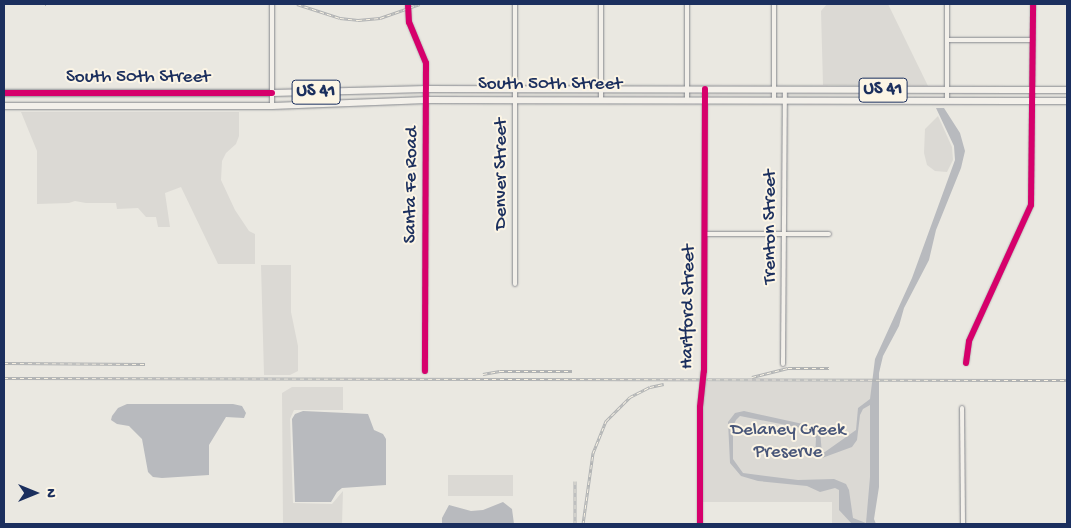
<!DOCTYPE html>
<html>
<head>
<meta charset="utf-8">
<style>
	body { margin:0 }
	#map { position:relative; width:1071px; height:528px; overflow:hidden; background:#eae8e1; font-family:"Gochi Hand",sans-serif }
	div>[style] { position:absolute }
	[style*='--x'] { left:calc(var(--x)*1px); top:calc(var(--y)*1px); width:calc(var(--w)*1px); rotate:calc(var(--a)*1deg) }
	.green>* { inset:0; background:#dbd9d4; transform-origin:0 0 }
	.water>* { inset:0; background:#b8babe }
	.roads { filter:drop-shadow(0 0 1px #84878d) drop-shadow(0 0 1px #84878d) }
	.minor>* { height:4px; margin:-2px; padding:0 2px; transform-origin:2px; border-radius:2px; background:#f3f0ea }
	.primary>* { height:6px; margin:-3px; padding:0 3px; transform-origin:3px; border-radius:3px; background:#f3f0ea }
	.rail>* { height:3px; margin-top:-1.5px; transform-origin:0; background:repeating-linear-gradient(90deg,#fcf5e5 0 4px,#b0b2b3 0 8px); box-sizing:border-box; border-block:1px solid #b0b2b3 }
	.cycleway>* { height:6px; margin:-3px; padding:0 3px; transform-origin:3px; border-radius:3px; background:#d6006c }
	span { translate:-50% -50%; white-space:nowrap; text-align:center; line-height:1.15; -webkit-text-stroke:4px #fcf5e5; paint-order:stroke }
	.shield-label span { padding:1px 4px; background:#fcf5e5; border:1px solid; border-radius:4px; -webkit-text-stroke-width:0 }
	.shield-label { font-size:18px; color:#1b2f5e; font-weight:700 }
	.street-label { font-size:19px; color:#1b2f5e }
	.park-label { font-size:19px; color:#485679 }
	.frame { position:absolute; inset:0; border:5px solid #1b2f5e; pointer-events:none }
	.north { position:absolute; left:10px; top:468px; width:50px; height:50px; -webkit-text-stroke:4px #fcf5e5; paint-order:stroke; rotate:90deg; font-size:14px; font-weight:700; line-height:20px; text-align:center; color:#1b2f5e }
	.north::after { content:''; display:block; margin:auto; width:18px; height:22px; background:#1b2f5e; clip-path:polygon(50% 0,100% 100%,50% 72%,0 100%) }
</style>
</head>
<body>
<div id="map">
	<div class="green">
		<i style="clip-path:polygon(827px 4px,888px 4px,928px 86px,823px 85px,821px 11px)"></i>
		<i style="clip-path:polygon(21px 112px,239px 112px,239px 136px,236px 144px,226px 153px,222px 161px,221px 180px,235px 210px,249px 231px,255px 234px,255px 264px,218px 264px,181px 187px,165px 193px,170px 227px,158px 227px,156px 217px,146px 217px,138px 208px,117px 209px,116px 203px,86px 203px,75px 201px,69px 203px,37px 204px,37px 151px)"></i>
		<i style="clip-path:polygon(938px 116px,952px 147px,953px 160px,947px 172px,935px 171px,927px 165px,924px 153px,925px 129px)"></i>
		<i style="clip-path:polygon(261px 265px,291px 265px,291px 312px,298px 346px,298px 371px,290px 375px,264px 375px)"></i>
		<i style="clip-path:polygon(703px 382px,874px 382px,874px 524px,832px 524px,832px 502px,702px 502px)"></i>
		<i style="clip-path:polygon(292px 387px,343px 387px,343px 410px,294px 410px,290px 419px,293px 503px,332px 504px,343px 491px,342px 524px,283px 524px,282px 393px)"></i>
		<i style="left:448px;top:475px;width:65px;height:21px"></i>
	</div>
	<div class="water">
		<i style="clip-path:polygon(evenodd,936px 108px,944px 108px,960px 133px,965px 151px,961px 168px,936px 230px,929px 260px,904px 308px,899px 326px,883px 356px,879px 373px,879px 487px,874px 519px,876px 524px,852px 524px,839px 510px,839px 490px,835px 488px,820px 492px,807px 486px,758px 481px,741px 476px,730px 463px,728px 422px,735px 413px,744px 411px,812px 426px,820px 430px,822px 454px,856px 430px,858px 408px,870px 399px,875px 359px,912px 278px,955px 160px,954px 146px,936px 108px,870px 405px,870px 477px,866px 523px,853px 518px,849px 490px,846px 484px,834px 479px,798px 480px,743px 473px,733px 459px,733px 426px,736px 420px,740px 416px,806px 429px,816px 438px,815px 458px,822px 458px,852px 447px,857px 440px,860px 415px,863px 409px,870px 405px)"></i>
		<i style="clip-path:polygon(127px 404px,233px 404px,242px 406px,246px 413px,244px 418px,226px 417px,209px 445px,209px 475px,162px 478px,153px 477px,148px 472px,142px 439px,129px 426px,117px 424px,111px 420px,112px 416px,118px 408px)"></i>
		<i style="clip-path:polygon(303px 411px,368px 414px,374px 430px,383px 434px,386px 439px,386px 485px,342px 488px,337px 492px,331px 502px,295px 502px,292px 419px,295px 414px)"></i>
		<i style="clip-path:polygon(503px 502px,512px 509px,514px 524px,442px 524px,442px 518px,449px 505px,471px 511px,483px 510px)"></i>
	</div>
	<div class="roads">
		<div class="minor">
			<i style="--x:408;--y:4;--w:18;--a:87"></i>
			<i style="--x:409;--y:22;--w:44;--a:67.5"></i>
			<i style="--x:426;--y:63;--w:308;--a:90.2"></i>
			<i style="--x:947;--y:40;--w:86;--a:0"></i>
			<i style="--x:601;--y:100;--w:96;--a:-90"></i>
			<i style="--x:687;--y:100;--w:96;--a:-90"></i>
			<i style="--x:774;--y:100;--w:96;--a:-90"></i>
			<i style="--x:947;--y:101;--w:97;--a:-90"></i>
			<i style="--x:272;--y:106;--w:102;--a:-90"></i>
			<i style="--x:705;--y:234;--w:124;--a:0"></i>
			<i style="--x:515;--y:284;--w:280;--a:-90"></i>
			<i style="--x:966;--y:363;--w:22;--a:-82"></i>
			<i style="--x:969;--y:341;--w:149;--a:-65.5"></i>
			<i style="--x:1031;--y:205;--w:201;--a:-89.4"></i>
			<i style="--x:783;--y:364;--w:274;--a:-89.6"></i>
			<i style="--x:962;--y:408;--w:116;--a:89.5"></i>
			<i style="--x:700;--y:524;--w:117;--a:-90"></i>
			<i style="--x:700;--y:407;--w:36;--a:-84"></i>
			<i style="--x:704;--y:371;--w:282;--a:-89.8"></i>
		</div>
		<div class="primary">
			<i style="--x:4;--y:93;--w:268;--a:0"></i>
			<i style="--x:272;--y:93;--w:155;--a:-1.5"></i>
			<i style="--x:427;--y:89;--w:640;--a:0.09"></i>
			<i style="--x:4;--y:106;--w:268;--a:0"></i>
			<i style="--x:272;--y:106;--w:155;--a:-2.2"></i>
			<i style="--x:427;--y:100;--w:640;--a:0.09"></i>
		</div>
	</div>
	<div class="rail">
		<i style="--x:45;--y:4;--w:1;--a:0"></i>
		<i style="--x:297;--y:4;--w:45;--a:18"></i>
		<i style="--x:340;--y:18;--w:18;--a:6"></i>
		<i style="--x:358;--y:20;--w:22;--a:-5"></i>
		<i style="--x:380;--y:18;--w:42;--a:-19.3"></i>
		<i style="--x:4;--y:363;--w:141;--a:0.4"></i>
		<i style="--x:483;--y:374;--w:17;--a:-10"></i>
		<i style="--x:500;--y:371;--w:72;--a:0"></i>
		<i style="--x:752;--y:377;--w:37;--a:-14"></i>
		<i style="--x:788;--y:368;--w:41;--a:0"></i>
		<i style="--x:4;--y:378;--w:1063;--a:0.11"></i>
		<i style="--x:575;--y:524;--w:43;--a:-90"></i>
		<i style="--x:583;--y:524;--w:72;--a:-82"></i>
		<i style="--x:593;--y:453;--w:35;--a:-68"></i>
		<i style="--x:606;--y:421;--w:34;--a:-45"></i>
		<i style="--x:630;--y:397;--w:22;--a:-27"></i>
		<i style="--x:650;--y:387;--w:14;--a:-12"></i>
	</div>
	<div class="cycleway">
		<i style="--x:408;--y:4;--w:18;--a:87"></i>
		<i style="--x:409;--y:22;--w:44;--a:67.5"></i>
		<i style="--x:426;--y:63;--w:308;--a:90.2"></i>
		<i style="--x:4;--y:93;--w:268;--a:0"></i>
		<i style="--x:966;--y:363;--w:22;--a:-82"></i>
		<i style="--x:969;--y:341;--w:149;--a:-65.5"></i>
		<i style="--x:1031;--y:205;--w:201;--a:-89.4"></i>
		<i style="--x:700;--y:524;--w:117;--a:-90"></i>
		<i style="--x:700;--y:407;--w:36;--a:-84"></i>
		<i style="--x:704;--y:371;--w:282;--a:-89.8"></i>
	</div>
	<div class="shield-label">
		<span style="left:883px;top:90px">US 41</span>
		<span style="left:316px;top:92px">US 41</span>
	</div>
	<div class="street-label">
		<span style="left:138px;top:78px">South 50th Street</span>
		<span style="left:550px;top:85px">South 50th Street</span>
		<span style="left:502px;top:174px;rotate:-90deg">Denver Street</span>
		<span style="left:412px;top:185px;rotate:-89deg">Santa Fe Road</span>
		<span style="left:771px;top:227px;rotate:-90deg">Trenton Street</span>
		<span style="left:689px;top:307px;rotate:-89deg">Hartford Street</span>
	</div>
	<div class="park-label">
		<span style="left:788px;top:442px">Delaney Creek<br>Preserve</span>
	</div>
	<div class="frame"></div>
	<div class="north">N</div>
</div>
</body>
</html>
